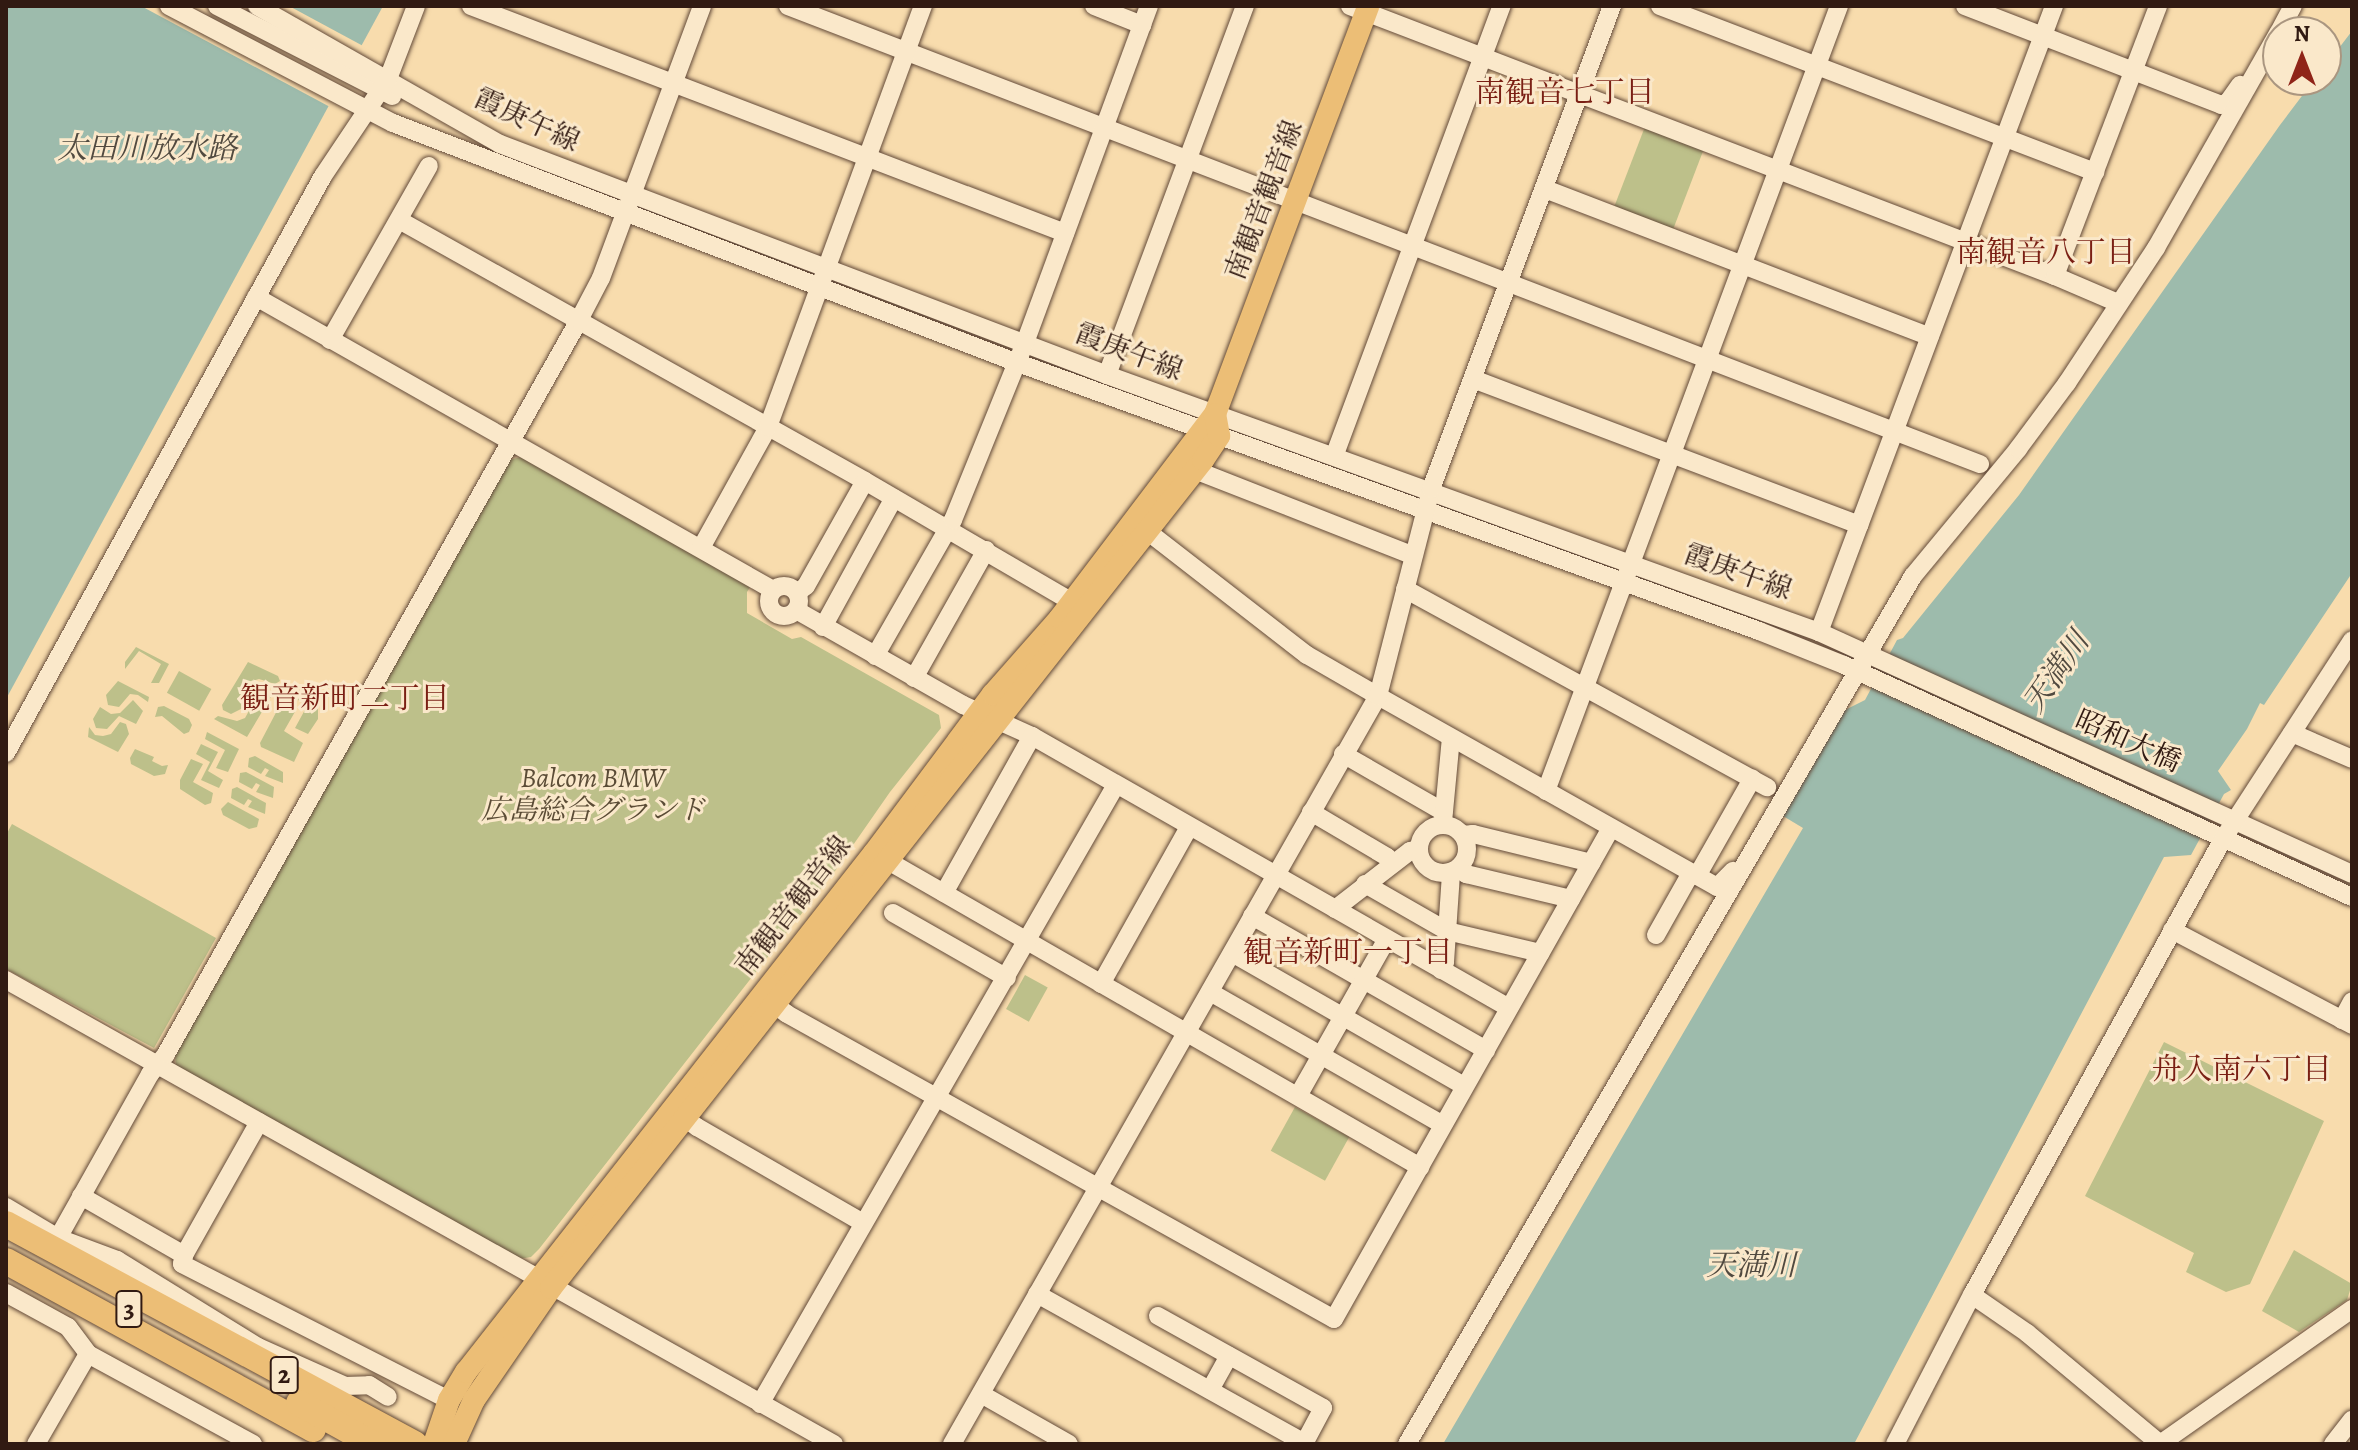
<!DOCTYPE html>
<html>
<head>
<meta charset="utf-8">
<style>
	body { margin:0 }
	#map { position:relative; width:2358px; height:1450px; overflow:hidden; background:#f8dcad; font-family:Alegreya,"Noto Serif JP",serif }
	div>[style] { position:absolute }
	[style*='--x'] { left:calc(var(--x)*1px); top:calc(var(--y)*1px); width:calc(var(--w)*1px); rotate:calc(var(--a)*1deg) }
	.green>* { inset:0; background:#bdc08a; transform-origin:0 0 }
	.water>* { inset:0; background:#9dbbac }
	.pier>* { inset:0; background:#f8dcad }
	.roads { filter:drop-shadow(0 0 2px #634a39) drop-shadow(0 0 2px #634a39) }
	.minor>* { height:18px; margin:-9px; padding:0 9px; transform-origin:9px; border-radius:9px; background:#fae8ca }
	.minor>.ring { margin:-9px; padding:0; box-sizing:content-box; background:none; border:18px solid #fae8ca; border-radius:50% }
	.major>* { height:22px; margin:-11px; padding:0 11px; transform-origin:11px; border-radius:11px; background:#ecbe76 }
	.highway>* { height:26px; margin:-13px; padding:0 13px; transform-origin:13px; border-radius:13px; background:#ecbe76 }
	span { translate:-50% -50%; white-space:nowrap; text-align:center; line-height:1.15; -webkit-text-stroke:6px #fae8ca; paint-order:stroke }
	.shield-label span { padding:2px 6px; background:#fae8ca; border:2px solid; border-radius:6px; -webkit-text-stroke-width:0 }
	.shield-label { font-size:26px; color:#311a12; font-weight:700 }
	.street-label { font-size:28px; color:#311a12 }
	.park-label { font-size:28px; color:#5b4c36; font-style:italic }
	.neighbourhood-label { font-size:30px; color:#7a1f14 }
	.water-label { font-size:30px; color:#514a40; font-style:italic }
	.frame { position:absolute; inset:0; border:8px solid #311a12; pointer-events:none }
	.north { position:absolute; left:2262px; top:16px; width:80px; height:80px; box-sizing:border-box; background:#fae8ca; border:2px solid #aa9680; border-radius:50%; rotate:0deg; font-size:22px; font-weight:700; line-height:32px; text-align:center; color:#311a12 }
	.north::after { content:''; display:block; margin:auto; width:28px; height:36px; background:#8f2418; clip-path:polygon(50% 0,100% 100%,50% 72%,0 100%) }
</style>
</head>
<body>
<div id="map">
	<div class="green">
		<i style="left:1646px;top:124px;width:63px;height:93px;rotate:21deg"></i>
		<i style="clip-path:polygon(521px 457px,752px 584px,747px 592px,747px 613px,792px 639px,801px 637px,939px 715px,941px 728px,890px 792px,835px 871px,539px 1249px,531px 1257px,519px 1259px,176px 1066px,175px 1055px,509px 460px)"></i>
		<i style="clip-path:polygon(136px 647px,169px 664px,159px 683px,151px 683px,161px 664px,139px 651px,125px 669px,125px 662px)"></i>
		<i style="clip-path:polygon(248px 662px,278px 676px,280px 681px,275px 684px,259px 679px,249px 682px,243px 693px,243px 708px,231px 714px,223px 710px,222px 705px)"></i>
		<i style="left:179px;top:671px;width:37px;height:25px;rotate:29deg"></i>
		<i style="clip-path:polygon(118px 681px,149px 697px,148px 702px,138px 695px,130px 694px,119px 707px,108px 705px,106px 695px)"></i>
		<i style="clip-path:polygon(295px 686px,311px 696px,318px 706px,318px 719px,308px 734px,295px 728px,307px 706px,288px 693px,288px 689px)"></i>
		<i style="clip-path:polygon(256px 687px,270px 690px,272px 695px,247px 737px,214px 719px,218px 716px,237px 721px,245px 718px,250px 709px,251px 692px)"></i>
		<i style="clip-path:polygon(133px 700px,143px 711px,136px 724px,119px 716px,107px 729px,96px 728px,93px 719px,100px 707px,111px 714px,120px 713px)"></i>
		<i style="clip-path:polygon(285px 702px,296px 710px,284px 731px,303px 743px,294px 762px,261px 747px,260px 743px,281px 703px)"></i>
		<i style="clip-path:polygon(164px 706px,189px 719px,192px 725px,189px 732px,184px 734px,162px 716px,155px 717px,158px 707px)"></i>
		<i style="clip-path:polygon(120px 722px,126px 724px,129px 734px,118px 752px,88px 737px,89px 727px,95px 735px,103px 736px,111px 734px)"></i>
		<i style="clip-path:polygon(207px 732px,239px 749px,228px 772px,216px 768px,225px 750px,205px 739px)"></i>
		<i style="clip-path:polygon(201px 744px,218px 752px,208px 771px,223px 780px,219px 788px,201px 780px,210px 762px,196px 754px)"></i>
		<i style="clip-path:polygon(135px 749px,154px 757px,152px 761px,162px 766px,168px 765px,165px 774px,154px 776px,131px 764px,130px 758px)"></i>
		<i style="clip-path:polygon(255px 756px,283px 772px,283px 783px,265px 776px,269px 770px,265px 768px,261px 774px,248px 767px,249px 758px)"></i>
		<i style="clip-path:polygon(191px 759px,203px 764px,193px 782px,213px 793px,211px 803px,205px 805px,180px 789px,180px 780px)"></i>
		<i style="clip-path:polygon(246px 772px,274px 787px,273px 798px,256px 792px,260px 785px,256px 783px,252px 789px,239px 782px,240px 773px)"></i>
		<i style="clip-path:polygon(237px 787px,266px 803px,265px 814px,248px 807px,252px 801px,248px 799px,244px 805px,231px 798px,232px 789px)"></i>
		<i style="clip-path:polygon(228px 802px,259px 819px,257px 827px,249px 829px,223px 815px,221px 809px)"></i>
		<i style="clip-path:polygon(12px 824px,216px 938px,154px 1048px,6px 969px,6px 835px)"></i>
		<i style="left:1025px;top:975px;width:26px;height:39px;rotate:29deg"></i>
		<i style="clip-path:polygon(2164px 1042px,2324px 1121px,2250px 1284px,2226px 1292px,2186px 1272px,2194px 1253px,2085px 1196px)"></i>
		<i style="left:1295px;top:1107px;width:62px;height:50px;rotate:29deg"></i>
		<i style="clip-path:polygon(2294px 1250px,2352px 1284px,2347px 1300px,2299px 1332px,2262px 1311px)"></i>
	</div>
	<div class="water">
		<i style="clip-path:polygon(6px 6px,383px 6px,6px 699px)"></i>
		<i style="clip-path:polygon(2352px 31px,2352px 573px,2264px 705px,2260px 703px,2247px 729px,2218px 771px,2231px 790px,2224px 794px,2191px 855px,2164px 857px,1854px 1444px,1443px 1444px,1803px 828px,1783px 816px,1845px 710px,1865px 700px,1897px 640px,1903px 638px,2019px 495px,2280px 125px,2314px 80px,2326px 80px,2326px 65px)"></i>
	</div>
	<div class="pier">
		<i style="clip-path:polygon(141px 6px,289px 6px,365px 47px,332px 108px)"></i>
	</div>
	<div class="roads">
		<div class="minor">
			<i style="--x:169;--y:6;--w:253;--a:27.6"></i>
			<i style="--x:393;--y:123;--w:669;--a:21.01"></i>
			<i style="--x:1018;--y:363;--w:788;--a:19.88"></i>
			<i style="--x:1759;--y:631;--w:92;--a:21.8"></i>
			<i style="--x:1844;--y:665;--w:558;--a:24.55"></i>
			<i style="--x:217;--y:6;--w:197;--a:27.2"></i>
			<i style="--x:257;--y:6;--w:279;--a:29.6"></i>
			<i style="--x:500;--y:144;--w:649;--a:20.83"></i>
			<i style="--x:1107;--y:375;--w:757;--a:19.85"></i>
			<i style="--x:1819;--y:632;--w:585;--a:24.42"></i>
			<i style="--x:471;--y:6;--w:636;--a:20.91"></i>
			<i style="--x:788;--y:6;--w:1277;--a:21.02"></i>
			<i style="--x:1094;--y:6;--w:52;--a:21.6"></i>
			<i style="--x:1350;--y:6;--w:755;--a:20.96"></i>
			<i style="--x:2055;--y:276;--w:69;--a:23.2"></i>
			<i style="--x:1660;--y:6;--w:466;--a:20.9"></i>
			<i style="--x:1965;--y:6;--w:274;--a:21.1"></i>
			<i style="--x:2221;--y:105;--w:8;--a:-23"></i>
			<i style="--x:2228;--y:102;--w:21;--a:-55"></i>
			<i style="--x:2279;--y:32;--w:30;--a:-62"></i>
			<i style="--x:1545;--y:189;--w:412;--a:21"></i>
			<i style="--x:399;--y:220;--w:534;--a:29.25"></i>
			<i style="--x:865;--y:481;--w:240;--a:30.3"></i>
			<i style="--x:2055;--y:276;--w:289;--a:-69.1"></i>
			<i style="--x:256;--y:297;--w:594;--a:29.54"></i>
			<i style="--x:330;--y:340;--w:200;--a:-60.4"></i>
			<i style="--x:1107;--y:375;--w:394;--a:-69.5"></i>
			<i style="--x:1473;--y:379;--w:413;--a:20.7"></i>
			<i style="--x:1335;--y:454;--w:478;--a:-69.6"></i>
			<i style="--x:1195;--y:470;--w:233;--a:21.4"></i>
			<i style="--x:1147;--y:531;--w:202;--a:37.8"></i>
			<i style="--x:1307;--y:655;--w:82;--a:30"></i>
			<i style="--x:1378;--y:696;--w:389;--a:29.4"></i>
			<i style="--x:1717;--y:887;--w:23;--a:-45"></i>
			<i style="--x:701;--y:548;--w:138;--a:-61"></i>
			<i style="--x:768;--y:427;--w:449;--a:-69.8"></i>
			<i class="ring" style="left:769px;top:586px;width:12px;height:12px"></i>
			<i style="--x:1405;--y:589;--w:413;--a:28.7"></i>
			<i style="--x:797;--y:593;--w:11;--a:-38"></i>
			<i style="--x:806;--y:586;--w:120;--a:-60.7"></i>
			<i style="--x:796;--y:610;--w:192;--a:29.6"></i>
			<i style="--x:963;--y:705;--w:76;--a:24.2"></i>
			<i style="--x:1032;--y:736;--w:549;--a:29.69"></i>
			<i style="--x:823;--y:627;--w:147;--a:-61.2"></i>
			<i style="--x:1819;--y:632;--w:669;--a:-69.42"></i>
			<i style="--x:875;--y:656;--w:157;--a:-60.2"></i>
			<i style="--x:953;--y:520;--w:191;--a:-67.9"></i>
			<i style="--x:1025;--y:343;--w:359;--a:-69.8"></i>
			<i style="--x:914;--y:678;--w:147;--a:-60.6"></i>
			<i style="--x:2292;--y:733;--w:65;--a:23.4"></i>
			<i style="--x:6;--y:753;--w:658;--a:-61.22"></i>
			<i style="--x:323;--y:176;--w:117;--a:-56.2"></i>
			<i style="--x:388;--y:79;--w:78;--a:-69"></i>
			<i style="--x:1343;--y:754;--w:116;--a:29.9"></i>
			<i style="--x:1546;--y:791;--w:838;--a:-69.53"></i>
			<i style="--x:1311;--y:812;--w:88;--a:30.6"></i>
			<i style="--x:1387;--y:857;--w:9;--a:49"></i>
			<i style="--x:1443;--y:822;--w:84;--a:-84.6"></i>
			<i class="ring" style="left:1419px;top:825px;width:30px;height:30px"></i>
			<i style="--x:1463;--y:835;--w:10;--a:-6"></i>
			<i style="--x:1473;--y:834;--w:122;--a:13.7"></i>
			<i style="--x:876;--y:854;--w:628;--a:29.91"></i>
			<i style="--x:1459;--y:869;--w:9;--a:36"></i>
			<i style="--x:1466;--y:874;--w:108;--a:13.4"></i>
			<i style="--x:1697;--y:876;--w:112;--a:-60.4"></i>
			<i style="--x:1365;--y:884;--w:95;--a:29.8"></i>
			<i style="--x:1447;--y:931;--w:96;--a:13.3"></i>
			<i style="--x:944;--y:893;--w:180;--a:-60.7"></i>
			<i style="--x:1335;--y:909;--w:95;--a:-37.7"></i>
			<i style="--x:1410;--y:851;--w:9;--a:-13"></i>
			<i style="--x:893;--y:913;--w:131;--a:29.7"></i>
			<i style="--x:1252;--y:916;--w:270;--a:29.8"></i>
			<i style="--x:2172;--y:930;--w:204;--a:27.8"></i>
			<i style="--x:1656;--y:935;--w:71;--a:-60.6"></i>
			<i style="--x:1232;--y:953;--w:267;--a:29.8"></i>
			<i style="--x:1441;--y:970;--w:9;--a:-63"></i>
			<i style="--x:1445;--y:962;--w:89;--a:-86.1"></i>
			<i style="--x:6;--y:980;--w:949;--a:29.27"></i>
			<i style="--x:1101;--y:984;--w:180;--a:-60.7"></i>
			<i style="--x:1210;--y:992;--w:268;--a:29.7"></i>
			<i style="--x:763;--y:997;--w:29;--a:35"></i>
			<i style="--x:787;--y:1014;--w:626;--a:29.14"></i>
			<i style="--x:1334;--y:1319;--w:564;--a:-60.57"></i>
			<i style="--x:2342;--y:1020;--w:21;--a:-62"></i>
			<i style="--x:1298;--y:1096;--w:180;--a:-60.5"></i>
			<i style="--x:675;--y:1110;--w:28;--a:38"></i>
			<i style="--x:697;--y:1127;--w:192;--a:30"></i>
			<i style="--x:259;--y:1122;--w:153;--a:119.4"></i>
			<i style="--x:184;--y:1255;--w:9;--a:103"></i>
			<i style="--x:182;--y:1264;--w:300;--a:27"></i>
			<i style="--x:81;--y:1196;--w:119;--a:29.8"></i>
			<i style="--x:6;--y:1207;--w:61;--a:30.8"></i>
			<i style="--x:58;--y:1238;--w:63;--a:20.4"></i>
			<i style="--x:117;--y:1260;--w:166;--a:31.7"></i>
			<i style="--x:258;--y:1347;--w:95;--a:24.1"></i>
			<i style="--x:345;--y:1386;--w:24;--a:-2"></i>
			<i style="--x:369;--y:1385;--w:22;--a:32"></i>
			<i style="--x:58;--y:1238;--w:188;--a:-60.7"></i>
			<i style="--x:150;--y:1074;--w:26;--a:-51"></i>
			<i style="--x:166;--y:1054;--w:842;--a:-60.63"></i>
			<i style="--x:579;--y:320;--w:47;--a:-62.4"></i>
			<i style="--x:601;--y:278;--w:290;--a:-69.6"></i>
			<i style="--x:6;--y:1293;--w:71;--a:28.7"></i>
			<i style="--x:68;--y:1327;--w:34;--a:53"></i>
			<i style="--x:88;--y:1354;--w:188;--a:28.6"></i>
			<i style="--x:1037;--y:1294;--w:308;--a:29.1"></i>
			<i style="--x:1972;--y:1295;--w:67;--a:34.6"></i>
			<i style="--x:2027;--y:1333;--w:173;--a:39.8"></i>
			<i style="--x:2160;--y:1444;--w:235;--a:-35.1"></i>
			<i style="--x:1158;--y:1316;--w:189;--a:29.1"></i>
			<i style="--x:1323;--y:1408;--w:40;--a:118"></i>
			<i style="--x:1210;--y:1390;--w:39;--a:-61"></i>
			<i style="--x:981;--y:1394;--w:101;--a:29.6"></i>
			<i style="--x:760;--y:1404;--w:714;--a:-60.1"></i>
			<i style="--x:36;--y:1444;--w:104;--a:-60"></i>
			<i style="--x:952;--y:1444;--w:861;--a:-60.34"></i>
			<i style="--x:1378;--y:696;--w:214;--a:-75.6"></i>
			<i style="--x:1431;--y:489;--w:516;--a:-69.46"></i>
			<i style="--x:1407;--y:1444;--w:1005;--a:-59.76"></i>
			<i style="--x:1913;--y:576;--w:165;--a:-50.4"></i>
			<i style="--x:2018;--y:449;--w:82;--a:-53.4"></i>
			<i style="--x:2067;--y:383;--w:162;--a:-56.6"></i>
			<i style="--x:2156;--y:248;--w:247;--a:-60.4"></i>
			<i style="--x:1895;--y:1444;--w:168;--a:-62.7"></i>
			<i style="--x:1972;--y:1295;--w:521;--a:-61.17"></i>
			<i style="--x:2223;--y:839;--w:237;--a:-57"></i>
			<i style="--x:2333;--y:1444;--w:31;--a:-52"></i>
		</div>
		<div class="major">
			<i style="--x:434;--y:1444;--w:46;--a:-71.2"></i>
			<i style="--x:449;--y:1400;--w:33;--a:-59"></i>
			<i style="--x:466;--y:1372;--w:660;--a:-51.83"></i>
			<i style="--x:874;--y:853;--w:199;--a:-53.2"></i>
			<i style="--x:993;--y:694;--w:101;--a:-48.6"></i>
			<i style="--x:1060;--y:618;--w:256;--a:-52.8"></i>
			<i style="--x:1215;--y:414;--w:436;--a:-69.4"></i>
			<i style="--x:454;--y:1444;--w:48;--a:-65.6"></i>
			<i style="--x:474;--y:1400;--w:136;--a:-55.5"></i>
			<i style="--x:551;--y:1288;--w:1054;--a:-51.78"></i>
			<i style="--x:1203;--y:460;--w:29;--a:-56"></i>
			<i style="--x:1219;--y:436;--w:22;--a:-100"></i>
		</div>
		<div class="highway">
			<i style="--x:6;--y:1224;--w:464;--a:28.3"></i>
			<i style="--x:6;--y:1261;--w:350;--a:28.7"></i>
			<i style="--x:299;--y:1403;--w:85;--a:29"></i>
		</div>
	</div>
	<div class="shield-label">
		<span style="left:129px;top:1309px">3</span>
		<span style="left:284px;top:1375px">2</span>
	</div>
	<div class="street-label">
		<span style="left:527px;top:120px;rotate:25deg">霞庚午線</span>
		<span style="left:1264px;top:200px;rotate:-69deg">南観音観音線</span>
		<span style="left:1129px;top:352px;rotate:21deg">霞庚午線</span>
		<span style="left:1738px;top:572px;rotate:20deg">霞庚午線</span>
		<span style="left:2128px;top:741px;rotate:24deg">昭和大橋</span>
		<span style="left:793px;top:906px;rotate:-52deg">南観音観音線</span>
	</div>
	<div class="park-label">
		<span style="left:593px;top:794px">Balcom BMW<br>広島総合グランド</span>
	</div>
	<div class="neighbourhood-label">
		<span style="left:1565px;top:92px">南観音七丁目</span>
		<span style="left:2046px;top:252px">南観音八丁目</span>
		<span style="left:345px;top:698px">観音新町二丁目</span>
		<span style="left:1348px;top:952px">観音新町一丁目</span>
		<span style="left:2242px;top:1069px">舟入南六丁目</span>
	</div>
	<div class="water-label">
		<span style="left:147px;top:148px">太田川放水路</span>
		<span style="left:2056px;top:672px;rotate:-55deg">天満川</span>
		<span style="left:1751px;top:1265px">天満川</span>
	</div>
	<div class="frame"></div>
	<div class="north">N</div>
</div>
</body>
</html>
